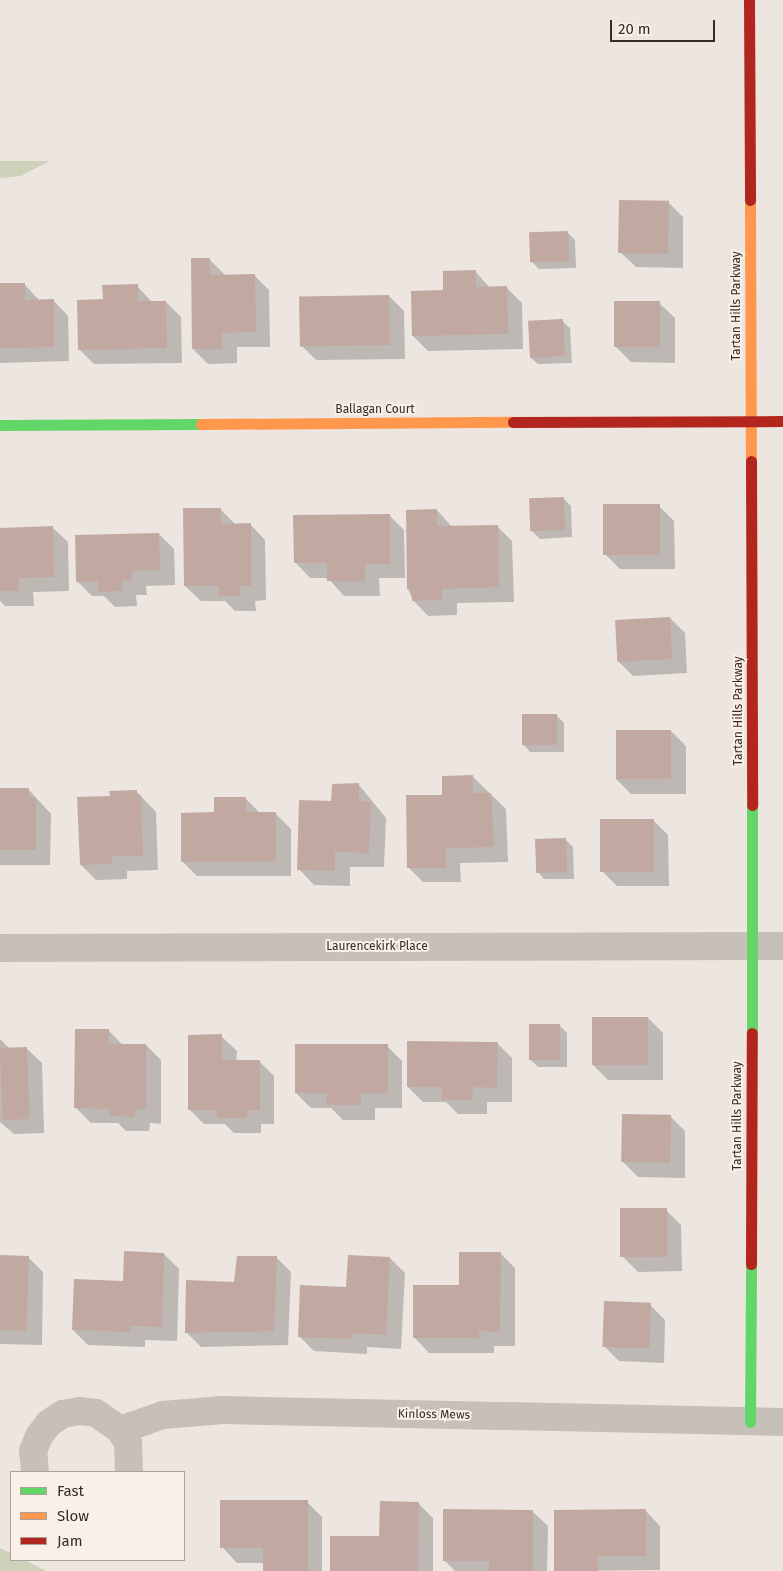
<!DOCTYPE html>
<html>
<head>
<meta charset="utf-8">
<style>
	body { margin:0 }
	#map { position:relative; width:783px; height:1571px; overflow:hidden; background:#ede6e0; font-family:"Fira Sans",sans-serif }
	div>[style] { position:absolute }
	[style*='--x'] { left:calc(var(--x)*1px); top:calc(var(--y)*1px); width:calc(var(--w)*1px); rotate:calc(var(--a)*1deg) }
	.green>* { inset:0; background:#cfd2ba }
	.shadow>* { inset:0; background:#0003 }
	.building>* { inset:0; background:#c1a9a1; transform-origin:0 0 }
	.street>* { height:28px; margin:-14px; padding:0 14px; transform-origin:14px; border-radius:14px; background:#c6bfba }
	.fast>* { height:11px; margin:-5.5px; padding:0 5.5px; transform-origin:5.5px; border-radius:5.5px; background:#63d668 }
	.slow>* { height:11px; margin:-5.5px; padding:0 5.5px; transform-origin:5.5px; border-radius:5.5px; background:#ff974d }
	.jam>* { height:11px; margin:-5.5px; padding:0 5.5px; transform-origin:5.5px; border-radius:5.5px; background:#b3261e }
	span { translate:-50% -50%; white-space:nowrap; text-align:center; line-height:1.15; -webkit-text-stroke:4px #faf0e7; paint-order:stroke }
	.street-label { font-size:12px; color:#372b27 }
	.legend { position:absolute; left:10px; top:1471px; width:175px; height:90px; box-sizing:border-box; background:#faf0e7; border:1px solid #aca19a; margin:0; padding:6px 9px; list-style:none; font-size:15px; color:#372b27 }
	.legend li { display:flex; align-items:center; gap:10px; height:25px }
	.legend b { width:25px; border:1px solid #aca19a }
	.scale { position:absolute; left:610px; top:20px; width:105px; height:22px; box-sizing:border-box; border:2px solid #372b27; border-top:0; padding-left:6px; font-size:15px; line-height:18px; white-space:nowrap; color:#372b27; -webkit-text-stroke:4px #faf0e7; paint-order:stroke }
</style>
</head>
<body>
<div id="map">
	<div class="green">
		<i style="clip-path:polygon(0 161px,50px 161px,21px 176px,0 178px)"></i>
		<i style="clip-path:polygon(0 1548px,11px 1553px,11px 1560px,25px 1560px,46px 1571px,0 1571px)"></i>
	</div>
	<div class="shadow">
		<i style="clip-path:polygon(668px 202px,683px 217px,683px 268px,636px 267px,620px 252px)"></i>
		<i style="clip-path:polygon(567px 232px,575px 240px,576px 268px,539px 269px,532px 262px)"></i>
		<i style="clip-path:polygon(209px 259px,225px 275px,254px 275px,269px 290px,270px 347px,237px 347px,237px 363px,208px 364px,193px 349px)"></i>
		<i style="clip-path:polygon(475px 271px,490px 288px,507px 288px,522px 303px,523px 349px,428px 351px,413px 336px,445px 292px)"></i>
		<i style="clip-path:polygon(24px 284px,40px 301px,53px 300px,68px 316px,69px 361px,0 363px,0 285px)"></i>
		<i style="clip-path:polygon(137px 286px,152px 302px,166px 302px,181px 317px,182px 363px,94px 364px,79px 349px,104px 300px)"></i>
		<i style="clip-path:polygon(389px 296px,404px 311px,405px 359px,316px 360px,301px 345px)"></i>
		<i style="clip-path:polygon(659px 303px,675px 318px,675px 363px,631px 362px,616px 347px)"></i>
		<i style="clip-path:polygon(562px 321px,570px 328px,572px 363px,538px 364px,530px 357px)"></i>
		<i style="clip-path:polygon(563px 498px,571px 506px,572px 537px,540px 539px,532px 531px)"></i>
		<i style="clip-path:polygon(659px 506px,674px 521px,675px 569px,620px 569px,605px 554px)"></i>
		<i style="clip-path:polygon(220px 509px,236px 525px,250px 524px,265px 540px,266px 600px,255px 601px,256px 611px,235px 611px,225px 601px,201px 601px,185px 586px)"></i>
		<i style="clip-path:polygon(437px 510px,452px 527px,497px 526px,512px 541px,514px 602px,457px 603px,457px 615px,428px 616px,413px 600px,408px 589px)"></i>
		<i style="clip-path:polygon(389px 515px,404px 530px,405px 578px,379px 578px,380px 596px,344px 596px,328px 578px,310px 578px,295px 562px)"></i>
		<i style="clip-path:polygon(52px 527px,68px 542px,69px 591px,33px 592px,34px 606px,5px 606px,0 601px,0 529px)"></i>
		<i style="clip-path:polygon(159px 534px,174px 549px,175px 585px,146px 586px,147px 595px,136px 595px,137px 606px,115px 607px,104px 596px,92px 596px,77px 581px)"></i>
		<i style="clip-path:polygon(670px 618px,685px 633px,687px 673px,633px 676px,618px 661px)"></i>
		<i style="clip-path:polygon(556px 715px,564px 723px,564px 752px,530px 752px,523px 744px)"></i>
		<i style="clip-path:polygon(671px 731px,686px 746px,686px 794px,631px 794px,616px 779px)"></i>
		<i style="clip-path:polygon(472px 776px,506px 809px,508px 862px,460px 863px,461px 882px,423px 882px,408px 867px,443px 797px)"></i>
		<i style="clip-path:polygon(359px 785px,386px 818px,384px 867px,350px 867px,350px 886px,314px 885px,299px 869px,332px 802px)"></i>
		<i style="clip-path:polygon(0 789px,29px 790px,51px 814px,50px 865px,0 865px)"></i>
		<i style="clip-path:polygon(137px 792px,156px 812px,158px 870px,127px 871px,127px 879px,96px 880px,81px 865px)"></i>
		<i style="clip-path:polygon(245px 798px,261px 814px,276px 814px,291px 829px,291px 876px,197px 876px,182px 861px,215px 814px)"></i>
		<i style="clip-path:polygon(653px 820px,668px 835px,669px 886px,617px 886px,602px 871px)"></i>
		<i style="clip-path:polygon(566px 840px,573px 847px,574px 879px,544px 879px,537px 871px)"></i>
		<i style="clip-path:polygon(648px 1018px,663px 1033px,663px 1080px,608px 1080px,593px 1065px)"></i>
		<i style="clip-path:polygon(559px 1025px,567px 1033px,567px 1067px,538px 1067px,531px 1060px)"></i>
		<i style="clip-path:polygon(108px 1030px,123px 1045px,146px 1045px,161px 1060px,161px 1124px,150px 1123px,149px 1131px,126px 1131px,118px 1123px,91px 1123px,76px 1108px)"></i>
		<i style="clip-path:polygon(221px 1036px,237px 1051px,236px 1061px,259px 1061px,274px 1076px,274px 1124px,261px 1124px,261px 1133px,234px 1133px,225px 1124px,204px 1124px,189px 1109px)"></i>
		<i style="clip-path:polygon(0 1039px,9px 1048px,26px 1048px,42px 1063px,44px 1133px,14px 1134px,0 1122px)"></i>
		<i style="clip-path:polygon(497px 1043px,512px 1058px,512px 1102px,487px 1102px,487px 1114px,458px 1114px,446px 1102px,423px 1102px,408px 1087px)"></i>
		<i style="clip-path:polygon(387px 1046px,402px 1061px,402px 1108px,375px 1108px,375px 1120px,343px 1120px,331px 1108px,311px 1108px,296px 1093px)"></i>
		<i style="clip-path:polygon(670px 1116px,685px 1131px,685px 1178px,638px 1177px,623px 1162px)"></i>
		<i style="clip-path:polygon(666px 1210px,681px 1225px,682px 1271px,638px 1272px,623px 1257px)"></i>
		<i style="clip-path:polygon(500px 1253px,515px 1268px,515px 1346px,494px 1346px,494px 1353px,429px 1353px,414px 1337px,460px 1286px)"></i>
		<i style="clip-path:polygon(164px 1254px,179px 1269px,177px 1341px,145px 1340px,145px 1347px,88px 1345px,73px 1330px,124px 1282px)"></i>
		<i style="clip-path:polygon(0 1257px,28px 1257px,43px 1272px,42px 1345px,0 1344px)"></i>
		<i style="clip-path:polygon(276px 1257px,291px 1272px,288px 1345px,201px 1347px,186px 1332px,236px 1283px)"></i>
		<i style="clip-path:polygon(390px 1258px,405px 1273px,401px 1349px,367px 1347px,367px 1354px,314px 1351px,299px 1336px,347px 1289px)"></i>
		<i style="clip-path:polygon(650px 1305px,665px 1320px,664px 1363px,619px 1361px,604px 1346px)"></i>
		<i style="clip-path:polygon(307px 1502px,322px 1517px,322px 1571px,264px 1571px,264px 1563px,237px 1563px,222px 1547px)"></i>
		<i style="clip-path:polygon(418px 1503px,433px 1518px,433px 1571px,331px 1571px,380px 1537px)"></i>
		<i style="clip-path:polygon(645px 1510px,660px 1526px,660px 1570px,556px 1571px)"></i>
		<i style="clip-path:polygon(532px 1511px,548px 1526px,547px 1571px,455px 1571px,444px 1560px)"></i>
	</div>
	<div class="building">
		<i style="left:619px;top:200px;width:50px;height:53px;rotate:1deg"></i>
		<i style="left:568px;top:231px;width:30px;height:39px;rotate:88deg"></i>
		<i style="clip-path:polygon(191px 258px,210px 258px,210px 275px,255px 274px,256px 332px,222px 333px,222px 349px,192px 349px)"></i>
		<i style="clip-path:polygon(476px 270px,476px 287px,507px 286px,508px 334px,412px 336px,411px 291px,443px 290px,443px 271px)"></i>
		<i style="clip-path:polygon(0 283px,25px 283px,25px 300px,54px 299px,54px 347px,0 348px)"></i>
		<i style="clip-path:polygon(138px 284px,138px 301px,166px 301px,167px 348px,78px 350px,77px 300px,103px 299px,102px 285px)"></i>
		<i style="left:389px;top:295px;width:50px;height:90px;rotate:89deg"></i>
		<i style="left:614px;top:301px;width:46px;height:46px"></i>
		<i style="left:563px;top:319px;width:37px;height:35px;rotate:87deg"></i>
		<i style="left:564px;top:497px;width:33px;height:35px;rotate:88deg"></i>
		<i style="left:603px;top:504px;width:57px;height:51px"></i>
		<i style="clip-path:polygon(183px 508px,221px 508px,221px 524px,251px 523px,251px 586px,240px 586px,241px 596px,219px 596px,219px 586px,184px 586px)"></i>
		<i style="clip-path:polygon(437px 509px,437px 526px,498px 525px,499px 587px,442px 589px,442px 600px,412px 601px,411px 589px,407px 589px,406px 510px)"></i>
		<i style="clip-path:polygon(390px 514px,390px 564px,365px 564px,365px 581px,327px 581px,327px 563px,294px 563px,293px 515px)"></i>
		<i style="clip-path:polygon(53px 526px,54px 577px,19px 578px,19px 591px,0 591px,0 528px)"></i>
		<i style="clip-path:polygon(159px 533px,160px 570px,132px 571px,132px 580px,122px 581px,122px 591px,98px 592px,98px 581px,76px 582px,75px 535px)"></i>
		<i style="left:670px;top:617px;width:42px;height:55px;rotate:87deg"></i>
		<i style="left:522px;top:714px;width:35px;height:31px"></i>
		<i style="left:616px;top:730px;width:55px;height:49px"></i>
		<i style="clip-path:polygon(473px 775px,473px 793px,491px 793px,494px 847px,446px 848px,446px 868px,407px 868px,406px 795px,442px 795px,442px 776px)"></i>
		<i style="clip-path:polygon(359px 783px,359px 801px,371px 802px,369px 853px,335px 852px,335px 871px,297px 870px,299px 800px,331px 801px,332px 784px)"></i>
		<i style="clip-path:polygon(0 788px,29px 788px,29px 797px,36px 798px,36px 850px,0 850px)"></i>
		<i style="clip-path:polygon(137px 790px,137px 795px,141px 795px,143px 856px,112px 856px,112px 864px,80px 865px,77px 797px,110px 796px,109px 791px)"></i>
		<i style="clip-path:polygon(214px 797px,246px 797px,246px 812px,276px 812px,276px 861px,181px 862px,181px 813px,214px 812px)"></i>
		<i style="left:600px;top:819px;width:54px;height:53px"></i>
		<i style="left:566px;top:838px;width:34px;height:31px;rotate:88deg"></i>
		<i style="left:592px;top:1017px;width:56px;height:48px"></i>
		<i style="left:529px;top:1024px;width:31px;height:36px"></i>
		<i style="clip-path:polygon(75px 1029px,109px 1029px,108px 1044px,146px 1044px,146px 1109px,135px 1109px,135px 1117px,110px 1116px,109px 1109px,74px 1108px)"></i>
		<i style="clip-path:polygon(222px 1034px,222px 1060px,260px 1060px,260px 1110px,247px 1110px,247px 1118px,217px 1118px,217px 1110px,188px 1110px,188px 1035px)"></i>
		<i style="clip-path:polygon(407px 1041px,498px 1042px,497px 1088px,473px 1087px,472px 1100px,442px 1100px,442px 1087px,407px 1087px)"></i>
		<i style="clip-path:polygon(295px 1044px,388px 1044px,388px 1093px,361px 1093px,361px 1105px,326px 1105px,327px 1093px,295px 1093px)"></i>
		<i style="left:27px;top:1047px;width:72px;height:27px;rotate:88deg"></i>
		<i style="left:622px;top:1114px;width:49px;height:48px;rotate:1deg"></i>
		<i style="left:667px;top:1208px;width:49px;height:47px;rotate:90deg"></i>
		<i style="clip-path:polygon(124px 1251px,164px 1253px,162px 1327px,130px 1326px,131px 1332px,72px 1330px,74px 1279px,123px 1281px)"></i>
		<i style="clip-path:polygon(459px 1252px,501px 1252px,500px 1332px,479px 1331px,479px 1338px,413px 1338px,413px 1285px,459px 1285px)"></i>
		<i style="left:0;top:1255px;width:29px;height:75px;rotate:2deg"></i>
		<i style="clip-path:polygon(348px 1255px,390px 1257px,386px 1335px,353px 1333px,352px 1339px,298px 1337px,300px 1285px,346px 1287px)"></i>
		<i style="clip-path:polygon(237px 1256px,277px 1256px,274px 1331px,185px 1333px,186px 1280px,234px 1282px)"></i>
		<i style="left:604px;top:1301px;width:47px;height:46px;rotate:2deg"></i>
		<i style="clip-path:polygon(220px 1500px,308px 1500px,308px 1571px,263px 1571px,263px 1548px,220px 1548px)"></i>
		<i style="clip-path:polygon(380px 1501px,419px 1502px,418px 1571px,330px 1571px,330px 1536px,379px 1536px)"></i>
		<i style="clip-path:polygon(443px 1509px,533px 1510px,533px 1571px,489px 1571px,489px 1561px,443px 1561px)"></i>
		<i style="clip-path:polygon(646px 1509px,646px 1556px,597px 1556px,598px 1571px,554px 1571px,554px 1510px)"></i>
	</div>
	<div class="street">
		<i style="--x:0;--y:948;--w:783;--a:-0.15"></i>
		<i style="--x:120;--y:1430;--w:46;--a:-19.2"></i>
		<i style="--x:163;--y:1415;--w:60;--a:-4.8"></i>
		<i style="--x:223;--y:1410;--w:560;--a:1.23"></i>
		<i style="--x:35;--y:1472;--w:21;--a:-95"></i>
		<i style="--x:33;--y:1451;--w:16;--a:-68"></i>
		<i style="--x:39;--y:1436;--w:16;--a:-52"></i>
		<i style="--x:49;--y:1423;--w:17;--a:-33"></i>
		<i style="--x:63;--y:1414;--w:17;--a:-10"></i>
		<i style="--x:80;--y:1411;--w:16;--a:7"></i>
		<i style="--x:96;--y:1413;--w:29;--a:35"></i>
		<i style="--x:120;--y:1430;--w:15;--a:58"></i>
		<i style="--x:128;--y:1443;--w:29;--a:88"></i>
	</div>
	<div class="fast">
		<i style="--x:0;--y:425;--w:201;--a:-0.3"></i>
		<i style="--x:752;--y:805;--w:228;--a:90"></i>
		<i style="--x:750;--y:1422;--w:158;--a:-89.6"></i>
	</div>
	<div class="slow">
		<i style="--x:750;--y:200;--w:261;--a:89.8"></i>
		<i style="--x:201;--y:424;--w:312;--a:-0.4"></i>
	</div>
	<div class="jam">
		<i style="--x:749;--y:0;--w:200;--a:89.7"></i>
		<i style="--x:513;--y:422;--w:270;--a:-0.2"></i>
		<i style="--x:751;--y:461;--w:344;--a:89.8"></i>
		<i style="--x:751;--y:1264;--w:231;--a:-89.8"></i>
	</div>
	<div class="street-label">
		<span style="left:737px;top:306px;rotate:-90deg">Tartan Hills Parkway</span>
		<span style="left:375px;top:410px">Ballagan Court</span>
		<span style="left:739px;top:711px;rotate:-90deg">Tartan Hills Parkway</span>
		<span style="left:377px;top:947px">Laurencekirk Place</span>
		<span style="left:738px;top:1116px;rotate:-90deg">Tartan Hills Parkway</span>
		<span style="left:434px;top:1415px;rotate:1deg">Kinloss Mews</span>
	</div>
	<ul class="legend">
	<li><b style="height:6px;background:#63d668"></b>Fast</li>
	<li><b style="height:6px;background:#ff974d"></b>Slow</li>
	<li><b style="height:6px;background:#b3261e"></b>Jam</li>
	</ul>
	<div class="scale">20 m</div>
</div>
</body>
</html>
